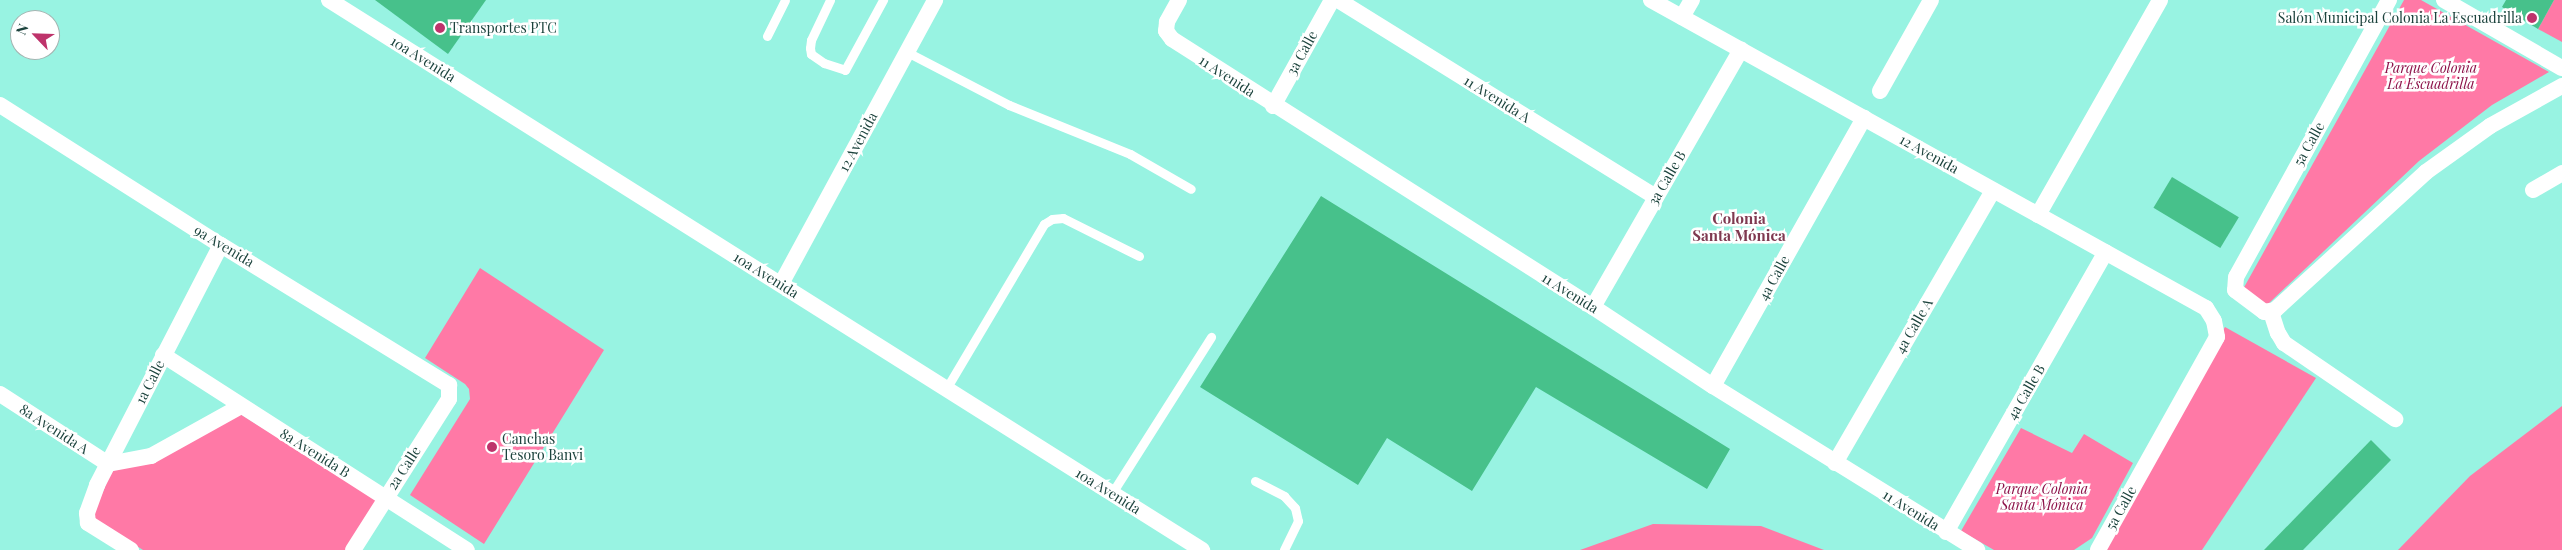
<!DOCTYPE html>
<html>
<head>
<meta charset="utf-8">
<style>
	body { margin:0 }
	#map { position:relative; width:2562px; height:550px; overflow:hidden; background:#98f3e2; font-family:"Playfair Display",serif }
	div>[style] { position:absolute }
	[style*='--x'] { left:calc(var(--x)*1px); top:calc(var(--y)*1px); width:calc(var(--w)*1px); rotate:calc(var(--a)*1deg) }
	.green>* { inset:0; background:#ff79a6 }
	.building>* { inset:0; background:#47c18b; transform-origin:0 0 }
	.lane>* { height:9px; margin:-4.5px; padding:0 4.5px; transform-origin:4.5px; border-radius:4.5px; background:#fff }
	.street>* { height:16px; margin:-8px; padding:0 8px; transform-origin:8px; border-radius:8px; background:#fff }
	.dots>* { width:14px; height:14px; translate:-50% -50%; box-sizing:border-box; border:2px solid #fff; border-radius:50% }
	span { translate:-50% -50%; white-space:nowrap; text-align:center; line-height:1.15; -webkit-text-stroke:5px #fff; paint-order:stroke }
	.poi-label { font-size:14px; color:#1c433d }
	.right { translate:-100% -50%; text-align:right }
	.left { translate:0 -50%; text-align:left }
	.street-label { font-size:14px; color:#1c433d }
	.park-label { font-size:14px; color:#8d134a; font-style:italic }
	.neighbourhood-label { font-size:15px; color:#7f3950; font-weight:700 }
	.north { position:absolute; left:10px; top:10px; width:50px; height:50px; box-sizing:border-box; background:#fff; border:1px solid #a4b4b1; border-radius:50%; rotate:294deg; font-size:14px; font-weight:700; line-height:20px; text-align:center; color:#1c433d }
	.north::after { content:''; display:block; margin:auto; width:18px; height:22px; background:#be336b; clip-path:polygon(50% 0,100% 100%,50% 72%,0 100%) }
</style>
</head>
<body>
<div id="map">
	<div class="green">
		<i style="clip-path:polygon(2404px 0,2421px 0,2549px 72px,2492px 105px,2419px 161px,2267px 305px,2242px 291px)"></i>
		<i style="clip-path:polygon(2554px 0,2562px 0,2562px 42px,2538px 29px)"></i>
		<i style="clip-path:polygon(480px 268px,604px 350px,484px 544px,410px 495px,470px 399px,469px 389px,465px 384px,425px 358px)"></i>
		<i style="clip-path:polygon(2225px 327px,2316px 378px,2202px 550px,2096px 550px)"></i>
		<i style="clip-path:polygon(2562px 406px,2562px 550px,2398px 550px,2470px 476px)"></i>
		<i style="clip-path:polygon(240px 414px,377px 499px,346px 550px,143px 550px,92px 518px,112px 470px)"></i>
		<i style="clip-path:polygon(2021px 428px,2072px 453px,2084px 434px,2133px 463px,2092px 538px,2074px 550px,1994px 550px,1961px 531px)"></i>
		<i style="clip-path:polygon(1653px 524px,1761px 526px,1824px 550px,1580px 550px)"></i>
	</div>
	<div class="building">
		<i style="clip-path:polygon(375px 0,486px 0,448px 54px)"></i>
		<i style="clip-path:polygon(2506px 0,2554px 0,2538px 29px,2502px 7px)"></i>
		<i style="left:2172px;top:177px;width:78px;height:36px;rotate:31deg"></i>
		<i style="clip-path:polygon(1321px 196px,1730px 449px,1707px 489px,1536px 387px,1472px 491px,1387px 438px,1358px 485px,1200px 387px)"></i>
		<i style="clip-path:polygon(2371px 440px,2391px 460px,2303px 550px,2264px 550px)"></i>
	</div>
	<div class="lane">
		<i style="--x:830;--y:0;--w:44;--a:115.4"></i>
		<i style="--x:811;--y:40;--w:8;--a:97"></i>
		<i style="--x:810;--y:48;--w:6;--a:81"></i>
		<i style="--x:811;--y:54;--w:16;--a:35"></i>
		<i style="--x:824;--y:63;--w:22;--a:18"></i>
		<i style="--x:845;--y:70;--w:80;--a:-61.5"></i>
		<i style="--x:767;--y:36;--w:40;--a:-63.4"></i>
		<i style="--x:907;--y:52;--w:115;--a:27.5"></i>
		<i style="--x:1009;--y:105;--w:131;--a:22"></i>
		<i style="--x:1130;--y:154;--w:70;--a:29.8"></i>
		<i style="--x:946;--y:389;--w:192;--a:-59.3"></i>
		<i style="--x:1044;--y:224;--w:9;--a:-32"></i>
		<i style="--x:1052;--y:219;--w:11;--a:-5"></i>
		<i style="--x:1063;--y:218;--w:85;--a:26.6"></i>
		<i style="--x:1255;--y:481;--w:33;--a:27"></i>
		<i style="--x:1284;--y:496;--w:16;--a:47"></i>
		<i style="--x:1295;--y:508;--w:13;--a:77"></i>
		<i style="--x:1298;--y:521;--w:32;--a:116"></i>
		<i style="--x:1112;--y:493;--w:185;--a:-57.6"></i>
	</div>
	<div class="street">
		<i style="--x:329;--y:0;--w:1032;--a:32.21"></i>
		<i style="--x:1179;--y:0;--w:25;--a:119"></i>
		<i style="--x:1167;--y:22;--w:9;--a:96"></i>
		<i style="--x:1166;--y:31;--w:10;--a:53"></i>
		<i style="--x:1172;--y:39;--w:499;--a:32.5"></i>
		<i style="--x:1593;--y:307;--w:144;--a:33.4"></i>
		<i style="--x:1713;--y:386;--w:311;--a:31.8"></i>
		<i style="--x:1338;--y:0;--w:374;--a:31.8"></i>
		<i style="--x:1651;--y:0;--w:635;--a:29.03"></i>
		<i style="--x:2206;--y:308;--w:15;--a:58"></i>
		<i style="--x:2214;--y:321;--w:16;--a:79"></i>
		<i style="--x:2217;--y:337;--w:244;--a:119.2"></i>
		<i style="--x:2389;--y:0;--w:316;--a:118.9"></i>
		<i style="--x:2236;--y:277;--w:13;--a:94"></i>
		<i style="--x:2235;--y:290;--w:36;--a:37"></i>
		<i style="--x:2264;--y:312;--w:11;--a:-10"></i>
		<i style="--x:2275;--y:310;--w:205;--a:-42.4"></i>
		<i style="--x:2426;--y:172;--w:79;--a:-35.7"></i>
		<i style="--x:2490;--y:126;--w:82;--a:-29.1"></i>
		<i style="--x:2444;--y:0;--w:136;--a:30"></i>
		<i style="--x:1682;--y:17;--w:20;--a:-60"></i>
		<i style="--x:1880;--y:91;--w:104;--a:-60.7"></i>
		<i style="--x:0;--y:105;--w:262;--a:32.4"></i>
		<i style="--x:221;--y:245;--w:268;--a:31.6"></i>
		<i style="--x:449;--y:385;--w:14;--a:90"></i>
		<i style="--x:449;--y:399;--w:179;--a:122.4"></i>
		<i style="--x:1273;--y:106;--w:121;--a:-60.9"></i>
		<i style="--x:2533;--y:190;--w:34;--a:-30"></i>
		<i style="--x:2038;--y:215;--w:247;--a:-60.4"></i>
		<i style="--x:781;--y:284;--w:323;--a:-61.5"></i>
		<i style="--x:1593;--y:307;--w:297;--a:-60.1"></i>
		<i style="--x:2271;--y:312;--w:22;--a:72"></i>
		<i style="--x:2278;--y:333;--w:12;--a:59"></i>
		<i style="--x:2284;--y:343;--w:135;--a:34.4"></i>
		<i style="--x:163;--y:355;--w:361;--a:32.7"></i>
		<i style="--x:1713;--y:386;--w:308;--a:-60.6"></i>
		<i style="--x:0;--y:394;--w:129;--a:32.9"></i>
		<i style="--x:108;--y:464;--w:44;--a:-10.5"></i>
		<i style="--x:151;--y:456;--w:103;--a:-29.1"></i>
		<i style="--x:1835;--y:463;--w:315;--a:-59.9"></i>
		<i style="--x:1946;--y:532;--w:322;--a:-60.3"></i>
		<i style="--x:131;--y:550;--w:51;--a:-147.9"></i>
		<i style="--x:88;--y:523;--w:10;--a:-96"></i>
		<i style="--x:87;--y:513;--w:30;--a:-70"></i>
		<i style="--x:97;--y:485;--w:270;--a:-62.7"></i>
	</div>
	<div class="dots">
		<i style="left:2532px;top:18px;background:#be336b"></i>
		<i style="left:440px;top:28px;background:#be336b"></i>
		<i style="left:492px;top:447px;background:#be336b"></i>
	</div>
	<div class="poi-label">
		<span class="right" style="left:2522px;top:18px">Salón Municipal Colonia La Escuadrilla</span>
		<span class="left" style="left:450px;top:28px">Transportes PTC</span>
		<span class="left" style="left:502px;top:447px">Canchas<br>Tesoro Banvi</span>
	</div>
	<div class="street-label">
		<span style="left:1302px;top:53px;rotate:-61deg">3a Calle</span>
		<span style="left:423px;top:59px;rotate:32deg">10a Avenida</span>
		<span style="left:1227px;top:76px;rotate:33deg">11 Avenida</span>
		<span style="left:1497px;top:99px;rotate:32deg">11 Avenida A</span>
		<span style="left:858px;top:142px;rotate:-62deg">12 Avenida</span>
		<span style="left:2309px;top:144px;rotate:-61deg">5a Calle</span>
		<span style="left:1929px;top:154px;rotate:29deg">12 Avenida</span>
		<span style="left:1667px;top:178px;rotate:-60deg">3a Calle B</span>
		<span style="left:224px;top:246px;rotate:31deg">9a Avenida</span>
		<span style="left:766px;top:275px;rotate:32deg">10a Avenida</span>
		<span style="left:1774px;top:278px;rotate:-61deg">4a Calle</span>
		<span style="left:1570px;top:293px;rotate:32deg">11 Avenida</span>
		<span style="left:1914px;top:326px;rotate:-60deg">4a Calle A</span>
		<span style="left:150px;top:382px;rotate:-63deg">1a Calle</span>
		<span style="left:2026px;top:392px;rotate:-60deg">4a Calle B</span>
		<span style="left:54px;top:429px;rotate:33deg">8a Avenida A</span>
		<span style="left:315px;top:453px;rotate:32deg">8a Avenida B</span>
		<span style="left:404px;top:468px;rotate:-57deg">2a Calle</span>
		<span style="left:1108px;top:491px;rotate:32deg">10a Avenida</span>
		<span style="left:2121px;top:508px;rotate:-61deg">5a Calle</span>
		<span style="left:1911px;top:510px;rotate:32deg">11 Avenida</span>
	</div>
	<div class="park-label">
		<span style="left:2431px;top:76px">Parque Colonia<br>La Escuadrilla</span>
		<span style="left:2042px;top:497px">Parque Colonia<br>Santa Mónica</span>
	</div>
	<div class="neighbourhood-label">
		<span style="left:1739px;top:227px">Colonia<br>Santa Mónica</span>
	</div>
	<div class="north">N</div>
</div>
</body>
</html>
